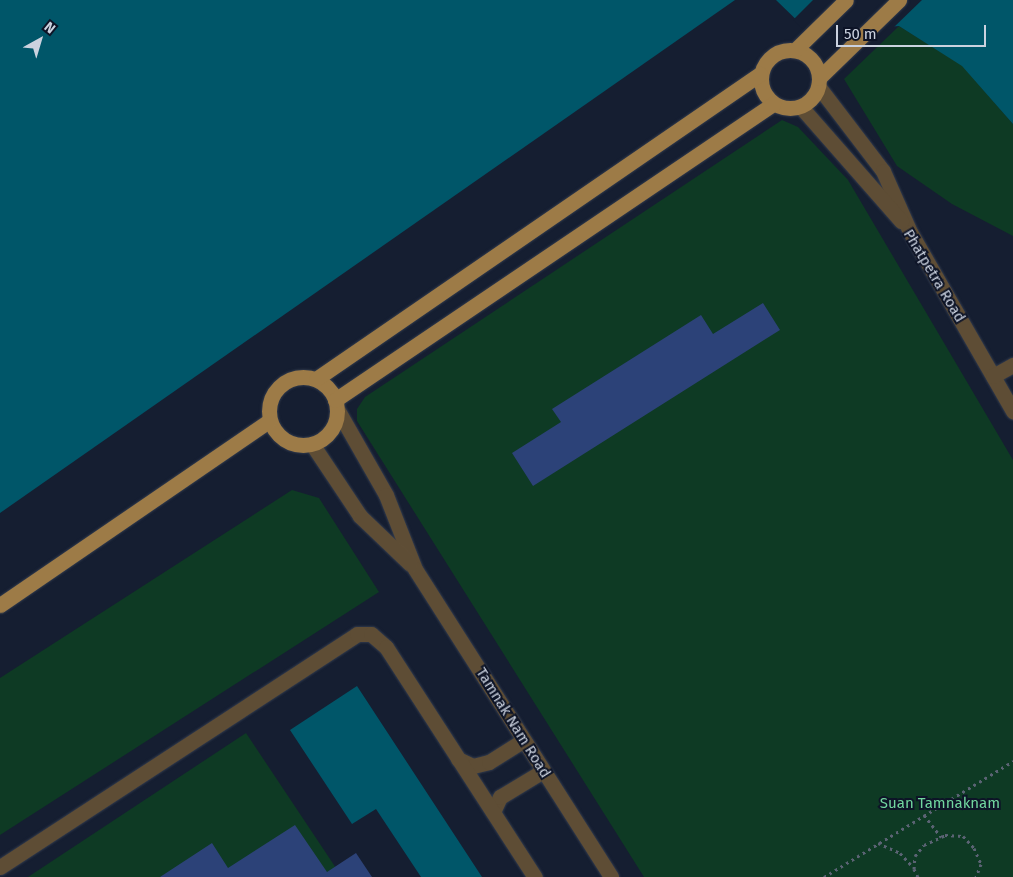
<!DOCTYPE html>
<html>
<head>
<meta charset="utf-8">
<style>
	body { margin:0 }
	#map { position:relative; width:1013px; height:877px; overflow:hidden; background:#151e31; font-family:"Fira Sans",sans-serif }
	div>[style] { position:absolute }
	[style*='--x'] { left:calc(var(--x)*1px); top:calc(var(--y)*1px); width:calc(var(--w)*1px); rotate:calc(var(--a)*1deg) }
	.green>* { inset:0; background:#0e3a24 }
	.water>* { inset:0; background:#005669 }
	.pier>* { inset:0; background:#151e31 }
	.building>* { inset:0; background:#2c4278 }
	.path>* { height:3px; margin-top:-1.5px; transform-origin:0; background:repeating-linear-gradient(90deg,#5b6374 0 2.5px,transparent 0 6.5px) }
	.roads { filter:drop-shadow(0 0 1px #323b4d) drop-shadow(0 0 1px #323b4d) }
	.minor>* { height:15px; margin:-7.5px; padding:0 7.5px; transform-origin:7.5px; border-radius:7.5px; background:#5e4d35 }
	.major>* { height:15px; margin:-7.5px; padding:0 7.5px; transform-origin:7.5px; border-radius:7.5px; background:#9d7b47 }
	.major>.ring { margin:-7.5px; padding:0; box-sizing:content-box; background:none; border:15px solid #9d7b47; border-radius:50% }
	span { translate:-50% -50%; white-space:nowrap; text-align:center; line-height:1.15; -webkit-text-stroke:4px #0d1427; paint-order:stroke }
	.street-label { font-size:15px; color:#cbd2df }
	.park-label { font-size:15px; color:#71d79f }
	.north { position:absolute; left:15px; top:15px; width:50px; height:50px; -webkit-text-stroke:4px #0d1427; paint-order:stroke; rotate:39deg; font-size:14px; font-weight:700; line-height:20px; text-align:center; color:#cbd2df }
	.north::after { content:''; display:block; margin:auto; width:18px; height:22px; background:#cbd2df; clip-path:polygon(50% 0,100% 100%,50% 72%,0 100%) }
	.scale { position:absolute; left:836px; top:25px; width:150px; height:22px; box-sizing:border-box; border:2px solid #cbd2df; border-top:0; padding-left:6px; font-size:15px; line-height:18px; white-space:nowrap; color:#cbd2df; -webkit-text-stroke:4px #0d1427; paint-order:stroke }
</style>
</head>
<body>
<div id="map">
	<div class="green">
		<i style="clip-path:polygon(899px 26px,962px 65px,1013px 124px,1013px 236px,952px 204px,897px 166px,844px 79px)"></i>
		<i style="clip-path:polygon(782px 120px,798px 127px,848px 180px,1013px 460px,1013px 877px,644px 877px,357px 421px,357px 409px,365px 397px)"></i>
		<i style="clip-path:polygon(292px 490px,319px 498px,379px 592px,0 835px,0 678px)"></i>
		<i style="clip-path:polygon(246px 733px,342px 877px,28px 877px)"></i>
	</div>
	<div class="water">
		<i style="clip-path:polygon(0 0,735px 0,0 513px)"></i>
		<i style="clip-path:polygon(776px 0,1013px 0,1013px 124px,962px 66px,899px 26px,811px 34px)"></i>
		<i style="clip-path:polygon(357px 686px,482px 877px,421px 877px,376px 809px,352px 824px,290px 730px)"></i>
	</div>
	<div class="pier">
		<i style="clip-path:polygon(813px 0,922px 0,892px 29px,811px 36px,793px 20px)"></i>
	</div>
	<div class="building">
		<i style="clip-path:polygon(763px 303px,780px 330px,533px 486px,512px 453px,561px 422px,552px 409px,701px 315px,713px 334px)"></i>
		<i style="clip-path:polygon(295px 825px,327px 872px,356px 853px,372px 877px,160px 877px,212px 843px,228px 868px)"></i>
	</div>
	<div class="path">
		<i style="--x:924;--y:815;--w:28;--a:52"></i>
		<i style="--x:878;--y:843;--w:24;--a:24"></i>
		<i style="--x:900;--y:853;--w:21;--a:47"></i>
		<i style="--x:824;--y:877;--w:222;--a:-31.5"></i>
		<i style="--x:918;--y:877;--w:9;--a:-117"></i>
		<i style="--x:914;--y:869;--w:13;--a:-86"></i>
		<i style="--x:915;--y:856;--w:14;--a:-51"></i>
		<i style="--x:924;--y:845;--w:23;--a:-25"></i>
		<i style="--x:945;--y:835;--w:18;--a:3"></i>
		<i style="--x:963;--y:836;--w:16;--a:47"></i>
		<i style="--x:974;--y:848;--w:17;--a:66"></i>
		<i style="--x:981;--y:864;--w:14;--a:111"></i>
	</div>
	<div class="roads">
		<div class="minor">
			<i style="--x:818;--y:86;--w:107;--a:52.6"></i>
			<i style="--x:883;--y:171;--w:67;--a:66.1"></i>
			<i style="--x:910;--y:232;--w:207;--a:60.1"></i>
			<i style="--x:801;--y:107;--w:152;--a:48.7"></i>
			<i style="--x:993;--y:376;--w:23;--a:-29"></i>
			<i style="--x:337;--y:409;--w:99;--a:60.3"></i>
			<i style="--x:386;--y:495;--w:79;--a:68.6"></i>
			<i style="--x:415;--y:569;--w:365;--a:57.5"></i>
			<i style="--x:312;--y:444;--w:87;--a:56.3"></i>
			<i style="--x:360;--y:516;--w:69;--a:43.8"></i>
			<i style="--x:458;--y:759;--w:17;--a:25"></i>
			<i style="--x:473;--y:766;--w:16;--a:-14"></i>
			<i style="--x:489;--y:762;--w:41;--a:-32.2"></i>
			<i style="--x:493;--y:812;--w:17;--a:-65"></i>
			<i style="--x:500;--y:797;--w:50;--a:-31.2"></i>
			<i style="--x:0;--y:867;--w:426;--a:-33.1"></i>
			<i style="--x:357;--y:634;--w:14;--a:0"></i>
			<i style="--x:371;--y:634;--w:20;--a:41"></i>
			<i style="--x:386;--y:647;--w:274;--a:57.1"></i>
		</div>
		<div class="major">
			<i class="ring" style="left:761px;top:50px;width:43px;height:43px"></i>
			<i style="--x:795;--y:50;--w:71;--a:-44.4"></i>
			<i style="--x:819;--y:78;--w:112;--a:-44.3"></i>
			<i class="ring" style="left:269px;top:377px;width:53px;height:53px"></i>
			<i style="--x:316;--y:379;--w:539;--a:-34.49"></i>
			<i style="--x:335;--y:400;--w:529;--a:-34.05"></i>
			<i style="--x:0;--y:605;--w:326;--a:-34.4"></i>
		</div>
	</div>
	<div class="street-label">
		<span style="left:934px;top:276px;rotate:59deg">Phatpetra Road</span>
		<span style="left:513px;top:723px;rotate:58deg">Tamnak Nam Road</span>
	</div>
	<div class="park-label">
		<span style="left:940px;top:804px">Suan Tamnaknam</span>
	</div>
	<div class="north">N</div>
	<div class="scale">50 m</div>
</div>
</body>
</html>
